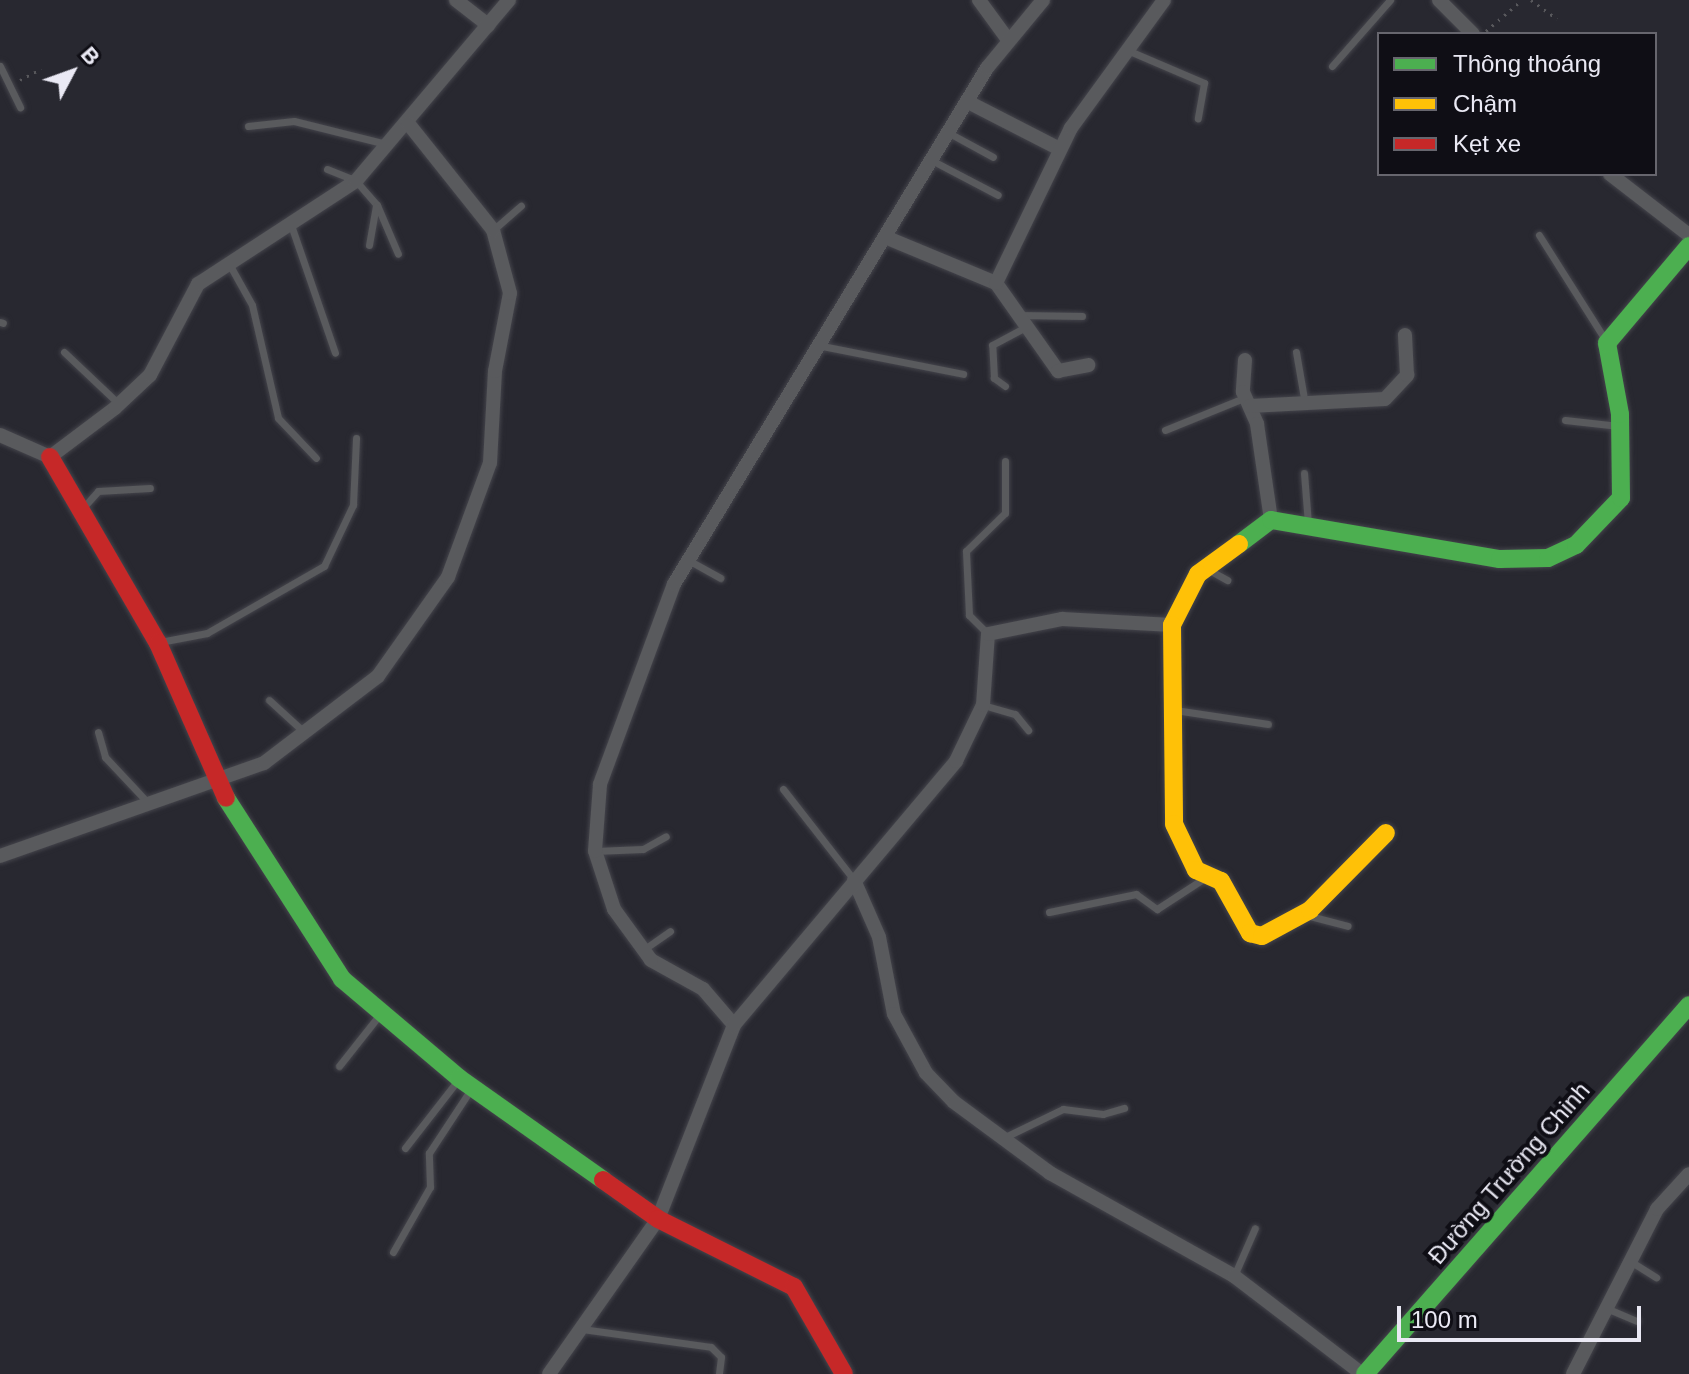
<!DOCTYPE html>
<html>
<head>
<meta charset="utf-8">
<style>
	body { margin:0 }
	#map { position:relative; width:1689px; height:1374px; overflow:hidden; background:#282830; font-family:Helvetica,sans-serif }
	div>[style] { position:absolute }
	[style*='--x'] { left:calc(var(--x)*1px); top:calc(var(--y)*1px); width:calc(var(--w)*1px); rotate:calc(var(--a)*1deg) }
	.path>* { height:3px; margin-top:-1.5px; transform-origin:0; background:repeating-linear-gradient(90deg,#58585c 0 2px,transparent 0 8px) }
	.roads { filter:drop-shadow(0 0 2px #44444b) drop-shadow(0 0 2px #44444b) }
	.lane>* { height:7px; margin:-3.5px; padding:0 3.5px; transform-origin:3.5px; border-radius:3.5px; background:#595a5d }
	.street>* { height:14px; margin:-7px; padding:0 7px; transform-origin:7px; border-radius:7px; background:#595a5d }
	.fast>* { height:18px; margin:-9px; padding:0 9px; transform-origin:9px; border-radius:9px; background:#4caf50 }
	.slow>* { height:18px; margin:-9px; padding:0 9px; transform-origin:9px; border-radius:9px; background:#ffc107 }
	.jam>* { height:18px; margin:-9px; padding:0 9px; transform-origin:9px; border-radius:9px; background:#c62828 }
	span { translate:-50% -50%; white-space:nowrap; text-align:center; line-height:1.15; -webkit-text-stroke:8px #0f0e15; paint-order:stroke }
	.street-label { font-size:24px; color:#eae9f4 }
	.legend { position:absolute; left:1377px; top:32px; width:280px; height:144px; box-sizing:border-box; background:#0f0e15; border:2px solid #67666e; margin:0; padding:10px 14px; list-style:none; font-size:24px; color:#eae9f4 }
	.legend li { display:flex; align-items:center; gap:16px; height:40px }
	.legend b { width:40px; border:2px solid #67666e }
	.north { position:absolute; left:32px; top:32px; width:80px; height:80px; -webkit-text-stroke:6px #0f0e15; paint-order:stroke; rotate:49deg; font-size:22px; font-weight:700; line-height:32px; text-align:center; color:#eae9f4 }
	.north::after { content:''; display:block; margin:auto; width:28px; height:36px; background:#eae9f4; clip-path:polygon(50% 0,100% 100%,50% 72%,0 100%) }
	.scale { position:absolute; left:1397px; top:1306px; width:244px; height:36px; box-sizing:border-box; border:4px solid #eae9f4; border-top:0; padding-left:10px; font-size:24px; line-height:28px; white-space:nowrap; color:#eae9f4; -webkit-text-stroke:6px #0f0e15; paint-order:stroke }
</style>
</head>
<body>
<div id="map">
	<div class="path">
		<i style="--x:1531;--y:0;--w:32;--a:36"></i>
		<i style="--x:1486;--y:31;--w:48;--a:-40.7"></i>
		<i style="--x:20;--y:80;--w:24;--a:-28"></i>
	</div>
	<div class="roads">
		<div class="lane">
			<i style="--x:1127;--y:50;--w:84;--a:23.2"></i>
			<i style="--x:1204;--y:83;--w:36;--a:100"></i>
			<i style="--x:0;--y:66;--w:46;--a:64"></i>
			<i style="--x:1332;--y:66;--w:88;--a:-48.7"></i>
			<i style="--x:248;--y:126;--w:46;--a:-6.2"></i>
			<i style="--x:294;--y:121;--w:95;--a:14"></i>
			<i style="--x:949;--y:133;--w:50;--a:28.6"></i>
			<i style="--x:933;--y:161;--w:73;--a:27.6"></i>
			<i style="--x:327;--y:169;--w:31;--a:22"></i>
			<i style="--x:356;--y:181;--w:32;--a:49"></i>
			<i style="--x:377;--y:205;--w:53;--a:66.8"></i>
			<i style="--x:291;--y:225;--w:135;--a:71"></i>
			<i style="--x:493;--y:230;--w:37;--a:-41"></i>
			<i style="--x:1539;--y:235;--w:125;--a:57.7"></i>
			<i style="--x:369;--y:245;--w:39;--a:-80"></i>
			<i style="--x:228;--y:262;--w:49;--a:60.8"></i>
			<i style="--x:252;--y:305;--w:116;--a:77"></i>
			<i style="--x:278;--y:418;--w:55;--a:46.5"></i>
			<i style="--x:1020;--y:315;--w:62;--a:0.9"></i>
			<i style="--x:0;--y:322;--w:3;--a:18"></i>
			<i style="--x:817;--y:345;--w:149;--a:11.2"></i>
			<i style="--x:64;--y:352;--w:76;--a:43.4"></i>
			<i style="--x:1296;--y:352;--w:53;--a:80.2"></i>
			<i style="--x:1005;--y:386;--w:14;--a:-144"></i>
			<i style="--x:994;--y:378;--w:33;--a:-93"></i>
			<i style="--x:992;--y:345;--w:38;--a:-28"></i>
			<i style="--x:1565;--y:420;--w:54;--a:6.3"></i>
			<i style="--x:1165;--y:430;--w:85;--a:-22.1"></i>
			<i style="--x:1304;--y:473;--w:51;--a:85.5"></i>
			<i style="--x:81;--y:510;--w:25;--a:-48"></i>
			<i style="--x:98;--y:491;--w:52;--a:-3.3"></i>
			<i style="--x:688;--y:560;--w:37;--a:29"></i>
			<i style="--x:1209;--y:570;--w:21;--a:29"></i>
			<i style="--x:988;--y:634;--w:27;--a:-135"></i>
			<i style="--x:969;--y:615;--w:64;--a:-92.7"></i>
			<i style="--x:966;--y:551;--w:54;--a:-44.3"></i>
			<i style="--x:1005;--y:513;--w:52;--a:-90"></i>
			<i style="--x:160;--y:642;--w:48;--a:-10.8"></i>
			<i style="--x:207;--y:633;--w:135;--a:-29.8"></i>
			<i style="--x:324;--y:566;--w:68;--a:-64.6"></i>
			<i style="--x:353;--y:505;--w:67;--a:-87.4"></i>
			<i style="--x:269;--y:700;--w:47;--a:42.4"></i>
			<i style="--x:983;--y:705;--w:33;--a:16"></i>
			<i style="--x:1015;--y:714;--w:21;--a:51"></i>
			<i style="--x:1175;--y:710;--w:94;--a:8.6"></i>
			<i style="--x:98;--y:732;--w:26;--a:74"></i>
			<i style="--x:105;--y:757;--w:64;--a:46.9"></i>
			<i style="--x:783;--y:789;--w:115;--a:52"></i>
			<i style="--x:595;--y:851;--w:48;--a:-2.4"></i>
			<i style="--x:643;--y:849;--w:26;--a:-29"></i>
			<i style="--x:1049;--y:912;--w:89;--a:-11.7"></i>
			<i style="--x:1136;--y:894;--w:26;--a:36"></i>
			<i style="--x:1157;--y:909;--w:55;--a:-33.1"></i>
			<i style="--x:1306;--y:915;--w:43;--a:14.7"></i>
			<i style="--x:643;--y:950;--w:33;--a:-35"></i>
			<i style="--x:339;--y:1066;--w:66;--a:-51.7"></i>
			<i style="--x:1001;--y:1139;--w:69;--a:-25.8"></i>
			<i style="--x:1063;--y:1109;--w:40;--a:7.1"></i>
			<i style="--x:1103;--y:1114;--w:22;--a:-16"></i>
			<i style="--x:405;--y:1148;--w:86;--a:-52.1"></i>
			<i style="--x:393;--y:1252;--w:75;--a:-60.4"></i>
			<i style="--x:430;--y:1187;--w:34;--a:-92"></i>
			<i style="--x:429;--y:1153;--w:77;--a:-56.7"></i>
			<i style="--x:1630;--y:1261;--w:31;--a:32"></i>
			<i style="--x:1234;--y:1276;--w:52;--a:-66.4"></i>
			<i style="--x:1606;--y:1308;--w:33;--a:23"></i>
			<i style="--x:582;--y:1329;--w:130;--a:7.9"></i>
			<i style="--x:711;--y:1347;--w:14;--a:45"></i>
			<i style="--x:721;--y:1357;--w:17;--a:97"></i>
		</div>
		<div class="street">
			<i style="--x:456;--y:0;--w:41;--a:38"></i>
			<i style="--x:979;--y:0;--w:46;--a:53.9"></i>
			<i style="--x:1439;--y:0;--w:48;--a:45"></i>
			<i style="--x:968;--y:102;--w:103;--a:27.1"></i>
			<i style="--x:1610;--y:174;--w:100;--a:37.7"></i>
			<i style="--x:885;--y:237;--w:120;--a:22.5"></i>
			<i style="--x:996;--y:283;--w:108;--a:54.8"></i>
			<i style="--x:1058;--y:371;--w:31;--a:-11"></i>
			<i style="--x:996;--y:283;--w:172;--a:-64.2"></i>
			<i style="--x:1071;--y:128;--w:158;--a:-54"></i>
			<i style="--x:1245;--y:360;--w:32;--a:94"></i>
			<i style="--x:1243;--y:392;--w:35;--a:66"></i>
			<i style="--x:1257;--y:424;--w:97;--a:81.7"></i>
			<i style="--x:1250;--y:406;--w:135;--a:-3"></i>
			<i style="--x:1385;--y:399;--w:33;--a:-47"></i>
			<i style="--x:1407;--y:375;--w:40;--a:-92.9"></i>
			<i style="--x:0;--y:435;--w:55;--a:23.7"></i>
			<i style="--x:50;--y:457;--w:81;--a:-37"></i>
			<i style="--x:115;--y:408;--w:48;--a:-43.3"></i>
			<i style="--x:150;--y:375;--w:103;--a:-62.2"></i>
			<i style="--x:198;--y:284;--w:189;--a:-33.1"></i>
			<i style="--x:356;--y:181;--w:237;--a:-49.8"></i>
			<i style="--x:0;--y:856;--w:280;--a:-19.4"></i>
			<i style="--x:264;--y:763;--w:143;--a:-37.3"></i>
			<i style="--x:378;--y:676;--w:121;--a:-54.7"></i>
			<i style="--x:448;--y:577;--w:121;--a:-69.8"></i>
			<i style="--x:490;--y:463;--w:92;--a:-86.9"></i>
			<i style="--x:495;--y:371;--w:79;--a:-79.1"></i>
			<i style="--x:510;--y:293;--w:65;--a:-105.1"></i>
			<i style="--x:493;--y:230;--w:137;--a:-128.5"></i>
			<i style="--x:854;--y:880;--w:62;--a:66.3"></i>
			<i style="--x:879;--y:937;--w:78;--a:79"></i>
			<i style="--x:894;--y:1014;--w:67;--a:61.5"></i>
			<i style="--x:926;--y:1073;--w:40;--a:46"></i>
			<i style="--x:954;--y:1102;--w:119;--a:36.5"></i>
			<i style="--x:1050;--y:1173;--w:211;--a:29.2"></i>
			<i style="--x:1234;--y:1276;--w:161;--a:37.4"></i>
			<i style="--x:734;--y:1025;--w:48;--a:-130.7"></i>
			<i style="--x:703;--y:989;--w:60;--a:-150.9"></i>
			<i style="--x:651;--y:960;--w:63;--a:-126"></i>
			<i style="--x:614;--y:909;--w:61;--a:-108.1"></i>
			<i style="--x:595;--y:851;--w:67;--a:-85.7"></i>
			<i style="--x:600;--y:784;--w:213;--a:-69.7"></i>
			<i style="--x:674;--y:584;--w:604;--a:-58.76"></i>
			<i style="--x:987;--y:68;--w:88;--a:-50.5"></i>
			<i style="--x:549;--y:1374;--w:189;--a:-54.9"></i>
			<i style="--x:658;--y:1219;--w:208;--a:-68.6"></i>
			<i style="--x:734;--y:1025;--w:345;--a:-49.9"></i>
			<i style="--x:956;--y:761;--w:62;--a:-64.3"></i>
			<i style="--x:983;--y:705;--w:71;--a:-86"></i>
			<i style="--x:988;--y:634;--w:76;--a:-11.5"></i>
			<i style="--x:1062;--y:619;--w:110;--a:3.1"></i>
			<i style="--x:1573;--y:1374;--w:185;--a:-63"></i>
			<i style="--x:1657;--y:1209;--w:47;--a:-47.6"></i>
		</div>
		<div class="fast">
			<i style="--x:1239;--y:544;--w:40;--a:-37"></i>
			<i style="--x:1271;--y:520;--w:232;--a:9.7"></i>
			<i style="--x:1500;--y:559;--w:48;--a:-1.2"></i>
			<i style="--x:1548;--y:558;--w:31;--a:-25"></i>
			<i style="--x:1576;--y:545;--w:65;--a:-46.2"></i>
			<i style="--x:1621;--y:498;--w:84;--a:-90.7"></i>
			<i style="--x:1620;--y:414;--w:72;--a:-100.4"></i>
			<i style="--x:1607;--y:343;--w:127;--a:-49.8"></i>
			<i style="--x:226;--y:798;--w:215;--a:57.3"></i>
			<i style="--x:342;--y:979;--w:153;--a:40.2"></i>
			<i style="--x:459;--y:1078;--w:176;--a:35.3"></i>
			<i style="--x:1365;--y:1374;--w:491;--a:-48.7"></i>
		</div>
		<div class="slow">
			<i style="--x:1239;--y:544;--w:51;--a:143.8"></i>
			<i style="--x:1198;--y:574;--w:57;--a:117"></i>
			<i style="--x:1172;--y:625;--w:199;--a:89.4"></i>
			<i style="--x:1174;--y:824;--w:51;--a:64.4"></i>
			<i style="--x:1196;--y:870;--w:27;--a:24"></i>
			<i style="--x:1221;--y:881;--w:60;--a:60.9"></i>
			<i style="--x:1250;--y:933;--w:12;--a:14"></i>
			<i style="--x:1262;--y:936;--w:55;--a:-28.4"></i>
			<i style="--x:1310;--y:910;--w:108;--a:-45.4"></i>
		</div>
		<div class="jam">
			<i style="--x:50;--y:457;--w:215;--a:59.9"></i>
			<i style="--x:158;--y:643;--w:169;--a:66.3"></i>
			<i style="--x:603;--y:1180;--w:67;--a:35.3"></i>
			<i style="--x:658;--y:1219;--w:152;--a:26.6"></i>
			<i style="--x:794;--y:1287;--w:100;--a:60.1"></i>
		</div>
	</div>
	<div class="street-label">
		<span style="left:1509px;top:1173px;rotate:-49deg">Đường Trường Chinh</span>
	</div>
	<ul class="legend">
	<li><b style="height:10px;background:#4caf50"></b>Thông thoáng</li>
	<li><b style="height:10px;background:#ffc107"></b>Chậm</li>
	<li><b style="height:10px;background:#c62828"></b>Kẹt xe</li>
	</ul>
	<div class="north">B</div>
	<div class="scale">100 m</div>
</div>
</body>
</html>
